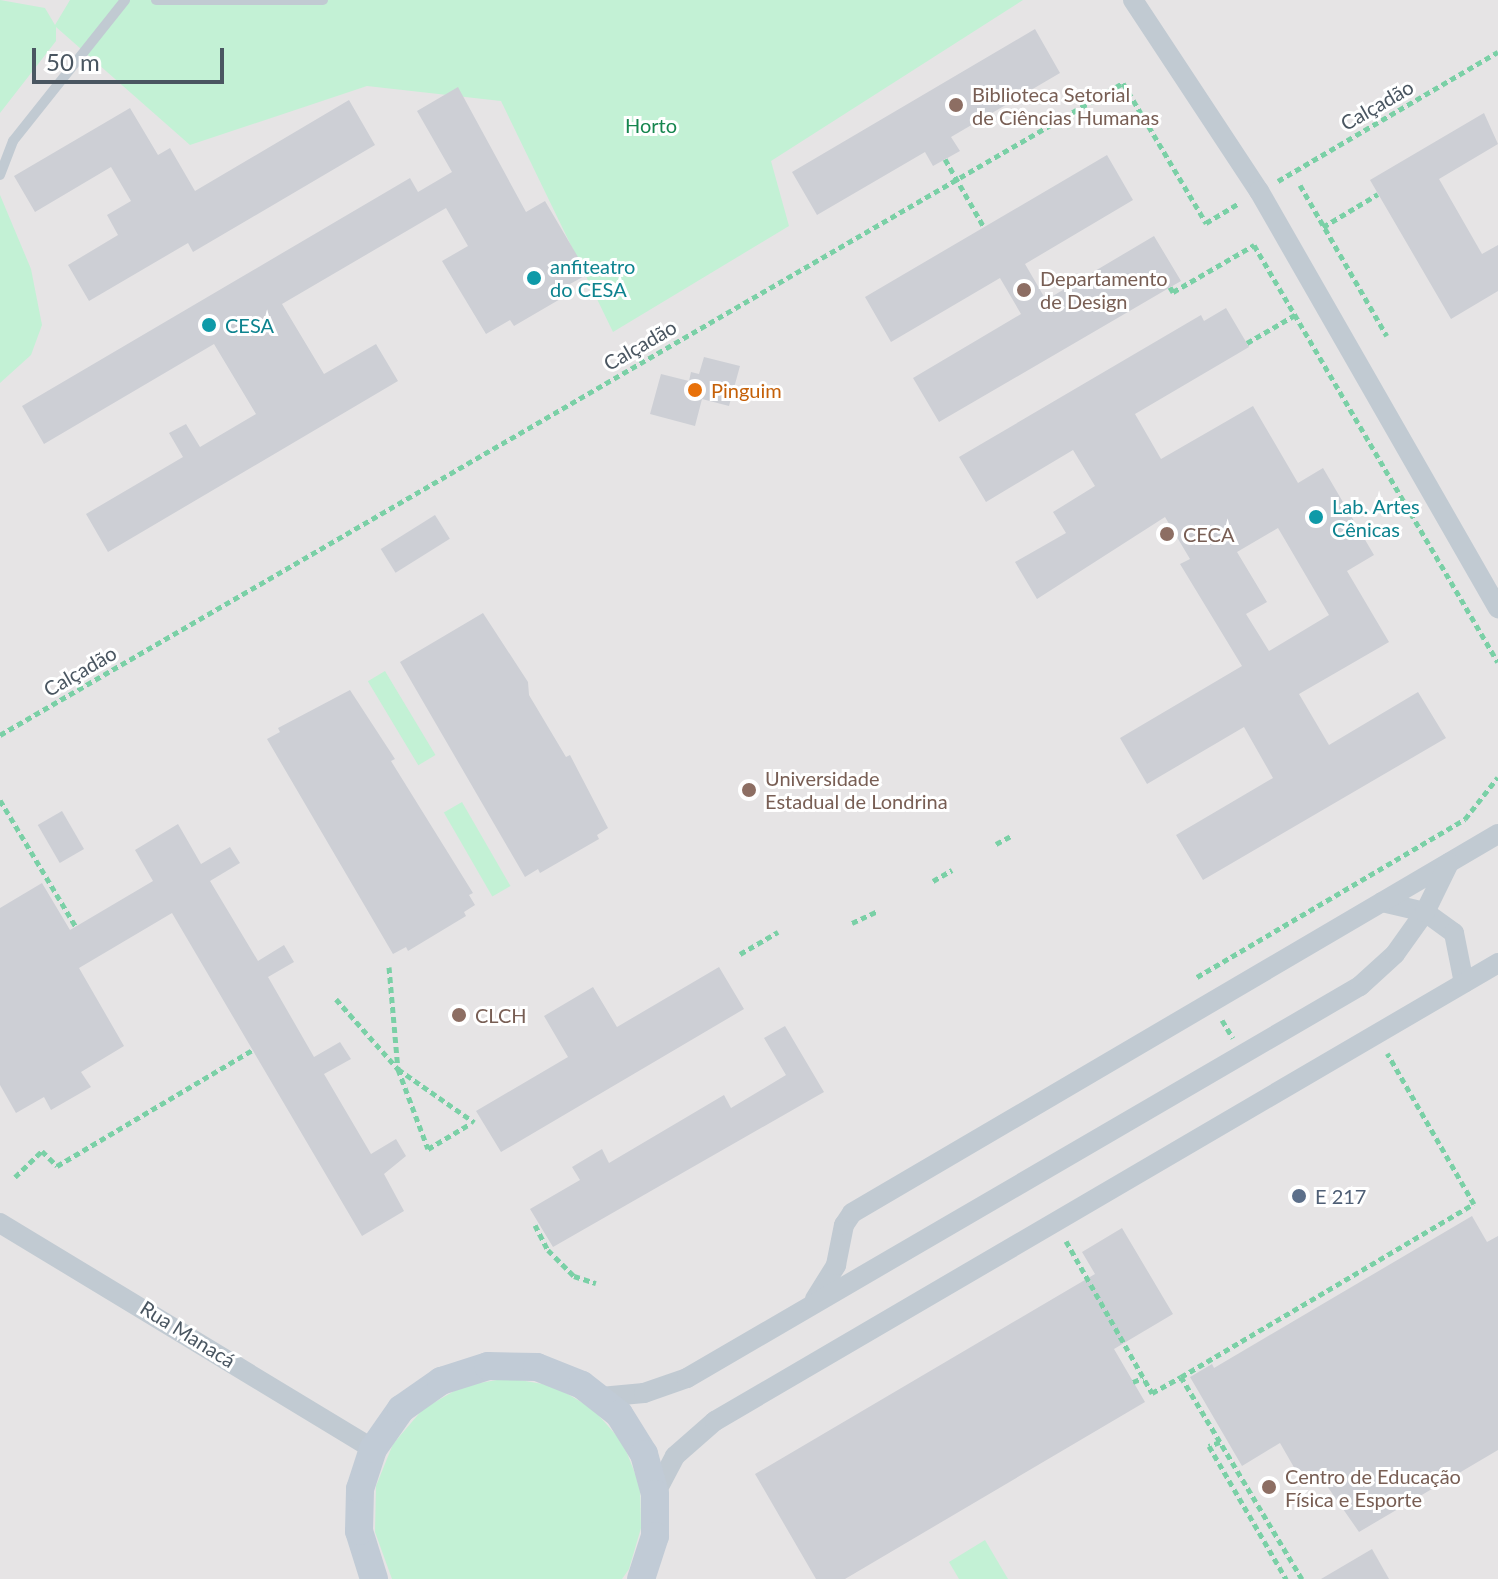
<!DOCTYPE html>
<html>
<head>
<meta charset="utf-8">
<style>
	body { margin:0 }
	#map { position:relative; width:1498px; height:1579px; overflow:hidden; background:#f5f3f3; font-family:Lato,sans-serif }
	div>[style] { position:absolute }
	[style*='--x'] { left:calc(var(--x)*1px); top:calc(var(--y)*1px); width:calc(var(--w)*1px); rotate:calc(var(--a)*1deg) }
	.education>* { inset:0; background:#e6e4e5; transform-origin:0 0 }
	.green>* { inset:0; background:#c3f1d5; transform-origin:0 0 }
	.building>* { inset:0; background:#cdcfd5; transform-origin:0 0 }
	.path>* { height:5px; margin-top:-2.5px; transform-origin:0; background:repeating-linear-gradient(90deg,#7ad0a6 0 6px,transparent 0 10px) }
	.lane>* { height:10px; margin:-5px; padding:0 5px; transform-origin:5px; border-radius:5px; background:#c1cad2 }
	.street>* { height:20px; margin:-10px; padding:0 10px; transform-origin:10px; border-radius:10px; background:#c1cad2 }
	.secondary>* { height:28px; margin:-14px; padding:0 14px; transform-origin:14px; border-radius:14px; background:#c1cbd6 }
	.dots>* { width:22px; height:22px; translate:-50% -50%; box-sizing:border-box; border:4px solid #fff; border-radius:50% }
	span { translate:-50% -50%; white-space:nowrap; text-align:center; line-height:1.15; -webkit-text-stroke:6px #fff; paint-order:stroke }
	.education-label { font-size:20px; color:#785e54 }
	.left { translate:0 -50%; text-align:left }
	.street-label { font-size:20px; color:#4a5661 }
	.park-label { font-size:20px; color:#17864f }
	.culture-label { font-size:20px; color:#0d838f }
	.food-label { font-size:20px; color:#c56008 }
	.service-label { font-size:20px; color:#4e5e75 }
	.scale { position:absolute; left:32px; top:48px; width:192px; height:36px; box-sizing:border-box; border:4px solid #4a5661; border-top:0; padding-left:10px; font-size:24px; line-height:28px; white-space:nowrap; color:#4a5661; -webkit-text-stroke:6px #fff; paint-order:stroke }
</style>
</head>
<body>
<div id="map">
	<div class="education">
		<i style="left:0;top:0;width:1498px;height:1579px"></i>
	</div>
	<div class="green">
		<i style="clip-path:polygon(0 0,45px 8px,55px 25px,70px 0,1023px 0,771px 161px,789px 226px,613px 332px,501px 101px,367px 86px,190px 145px,56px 27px,56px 41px,0 113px)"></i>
		<i style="clip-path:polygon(0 195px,31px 269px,42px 325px,31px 355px,0 383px)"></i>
		<i style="left:385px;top:671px;width:98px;height:20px;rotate:59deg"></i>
		<i style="left:462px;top:802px;width:97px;height:21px;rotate:60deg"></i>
		<i style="clip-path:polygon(508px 1378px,554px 1386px,593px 1409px,623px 1443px,640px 1486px,641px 1528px,629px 1569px,622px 1579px,392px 1579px,375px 1532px,376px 1486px,393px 1444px,423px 1409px,463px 1386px)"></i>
		<i style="clip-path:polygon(985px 1540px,1008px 1579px,959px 1579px,949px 1562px)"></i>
	</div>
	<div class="building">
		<i style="clip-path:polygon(1035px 29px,1060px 73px,951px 137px,960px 151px,933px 166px,925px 152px,817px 215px,792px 172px)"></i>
		<i style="clip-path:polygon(458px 87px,526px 212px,545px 201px,588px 274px,570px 284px,574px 291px,514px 326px,510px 320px,486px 334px,442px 261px,468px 246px,446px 208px,282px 304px,324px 374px,376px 344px,398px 381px,108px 552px,86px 514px,183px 457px,169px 433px,186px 424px,200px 447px,256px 414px,214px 344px,44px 444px,22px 406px,410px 178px,418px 192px,452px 172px,417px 111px)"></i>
		<i style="clip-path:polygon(349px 100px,375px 145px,193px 252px,188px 243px,89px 301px,68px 265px,118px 235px,107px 215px,131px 201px,111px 167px,35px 212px,14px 176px,130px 108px,158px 155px,170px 148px,195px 191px)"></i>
		<i style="clip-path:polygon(1484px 113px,1498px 144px,1439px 179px,1482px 254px,1498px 245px,1498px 291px,1451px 319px,1370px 180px)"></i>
		<i style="clip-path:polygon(1107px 155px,1133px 200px,1025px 264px,1046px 300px,1154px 236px,1181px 281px,939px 422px,913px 378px,1021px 314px,1000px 278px,891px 342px,865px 297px)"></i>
		<i style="clip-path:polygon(evenodd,1226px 308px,1249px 347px,1135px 414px,1161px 459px,1253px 406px,1298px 483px,1323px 468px,1374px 555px,1347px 571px,1389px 642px,1299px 694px,1329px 745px,1418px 692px,1446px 738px,1203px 880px,1176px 835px,1273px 778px,1244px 727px,1147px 784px,1120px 738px,1242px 666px,1180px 564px,1190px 559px,1165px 517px,1037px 599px,1015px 562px,1066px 533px,1053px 512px,1095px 486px,1073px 450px,986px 502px,959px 457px,1201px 315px,1204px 321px,1226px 308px,1278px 528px,1329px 615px,1269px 651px,1246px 614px,1267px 602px,1237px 552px,1278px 528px)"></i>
		<i style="clip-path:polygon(704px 357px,740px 366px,729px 406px,702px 399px,695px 426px,650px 414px,661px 374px,689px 381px,691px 372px,699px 374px)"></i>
		<i style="left:435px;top:515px;width:28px;height:64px;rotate:58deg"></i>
		<i style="clip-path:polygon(483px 613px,528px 682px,529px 695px,566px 757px,570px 755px,608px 828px,597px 835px,599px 839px,540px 873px,538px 869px,525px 877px,400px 662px)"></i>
		<i style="clip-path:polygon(350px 690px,395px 759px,391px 761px,473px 893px,469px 895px,475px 905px,464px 912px,466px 916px,408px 951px,406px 947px,393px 954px,267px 739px,280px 732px,278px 728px)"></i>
		<i style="left:62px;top:811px;width:44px;height:28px;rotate:60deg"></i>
		<i style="clip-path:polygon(178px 824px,201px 864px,230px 847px,240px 863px,210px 881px,258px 961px,284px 945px,294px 962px,268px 977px,314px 1057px,340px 1042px,351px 1059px,324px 1074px,371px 1154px,396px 1139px,406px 1156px,384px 1174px,404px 1211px,362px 1236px,172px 913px,79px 968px,124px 1046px,81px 1072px,91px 1087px,51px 1110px,44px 1097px,16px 1113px,0 1085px,0 908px,42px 883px,70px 930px,153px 881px,135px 850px)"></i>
		<i style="clip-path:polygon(719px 967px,744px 1009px,501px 1152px,476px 1111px,568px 1057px,544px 1016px,593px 987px,617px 1027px)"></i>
		<i style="clip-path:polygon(785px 1026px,824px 1092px,553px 1247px,530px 1209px,580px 1180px,572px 1167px,602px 1149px,609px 1163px,724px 1095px,731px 1108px,786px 1075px,764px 1038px)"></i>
		<i style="clip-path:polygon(1472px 1216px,1487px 1242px,1498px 1236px,1498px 1450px,1359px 1532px,1318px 1473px,1303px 1483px,1280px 1443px,1242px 1466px,1190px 1377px,1212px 1364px,1214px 1368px)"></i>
		<i style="clip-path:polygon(1122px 1228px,1173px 1314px,1114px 1349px,1145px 1402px,845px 1579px,816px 1579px,755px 1474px,1095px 1274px,1082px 1252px)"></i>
		<i style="clip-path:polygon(1372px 1549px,1389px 1579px,1321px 1579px)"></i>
	</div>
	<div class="path">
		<i style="--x:945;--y:159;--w:78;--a:60.2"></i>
		<i style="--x:1278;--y:181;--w:255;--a:-30.4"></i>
		<i style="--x:1300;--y:185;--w:174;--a:60.1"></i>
		<i style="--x:1323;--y:227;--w:64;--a:-31"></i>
		<i style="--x:1170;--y:287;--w:6;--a:59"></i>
		<i style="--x:1173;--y:292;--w:94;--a:-30.1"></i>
		<i style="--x:1254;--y:245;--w:483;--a:59.7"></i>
		<i style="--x:1247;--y:343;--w:56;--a:-30.3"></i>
		<i style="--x:0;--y:735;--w:1299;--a:-30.14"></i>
		<i style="--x:1123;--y:83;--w:163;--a:59.3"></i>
		<i style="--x:1206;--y:223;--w:37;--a:-31"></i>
		<i style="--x:0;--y:800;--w:148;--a:59.1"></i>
		<i style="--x:996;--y:844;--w:17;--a:-28"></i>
		<i style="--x:933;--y:881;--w:22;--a:-30"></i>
		<i style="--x:852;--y:923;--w:29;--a:-25"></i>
		<i style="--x:740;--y:954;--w:44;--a:-30.1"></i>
		<i style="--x:389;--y:967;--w:102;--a:85"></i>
		<i style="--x:398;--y:1069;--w:85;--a:69.4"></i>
		<i style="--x:428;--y:1149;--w:47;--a:-31"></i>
		<i style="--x:1197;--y:977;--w:311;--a:-30.5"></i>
		<i style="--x:1465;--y:819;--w:53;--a:-51.8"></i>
		<i style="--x:336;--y:999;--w:94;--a:48.5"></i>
		<i style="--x:398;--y:1069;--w:93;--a:34.9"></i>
		<i style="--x:1222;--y:1020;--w:21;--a:59"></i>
		<i style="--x:15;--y:1177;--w:37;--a:-44"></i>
		<i style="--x:42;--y:1151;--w:21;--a:45"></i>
		<i style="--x:57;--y:1166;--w:227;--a:-30.7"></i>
		<i style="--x:535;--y:1225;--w:28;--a:63"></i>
		<i style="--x:548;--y:1250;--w:37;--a:45"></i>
		<i style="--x:574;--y:1276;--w:23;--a:18"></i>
		<i style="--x:1066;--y:1241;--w:175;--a:60.5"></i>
		<i style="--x:1152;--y:1393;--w:33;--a:-29"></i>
		<i style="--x:1133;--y:1382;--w:11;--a:-22"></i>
		<i style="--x:1220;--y:1442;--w:12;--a:160"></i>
		<i style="--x:1209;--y:1446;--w:154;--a:59.9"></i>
		<i style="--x:1302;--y:1579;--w:235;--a:-120.9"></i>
		<i style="--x:1181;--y:1377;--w:340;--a:-30.6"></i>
		<i style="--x:1474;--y:1204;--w:174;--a:-119.9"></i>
	</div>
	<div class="lane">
		<i style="--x:156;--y:0;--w:167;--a:0"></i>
		<i style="--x:0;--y:175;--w:36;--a:-69"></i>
		<i style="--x:13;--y:141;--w:180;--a:-51.5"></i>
	</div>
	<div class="street">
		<i style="--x:1133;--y:0;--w:229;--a:56.6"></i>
		<i style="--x:1259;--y:191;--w:481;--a:60.2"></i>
		<i style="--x:1382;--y:902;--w:44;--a:13.1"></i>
		<i style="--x:1425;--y:912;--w:36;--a:36"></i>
		<i style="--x:1454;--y:933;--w:51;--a:78.7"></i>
		<i style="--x:0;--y:1223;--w:436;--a:31.2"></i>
		<i style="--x:815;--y:1299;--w:40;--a:-58"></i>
		<i style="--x:836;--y:1265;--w:41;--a:-78.7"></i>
		<i style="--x:844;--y:1225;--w:14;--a:-56"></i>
		<i style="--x:852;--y:1213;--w:749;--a:-30.4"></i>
		<i style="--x:601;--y:1397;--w:43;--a:-5.3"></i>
		<i style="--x:644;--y:1393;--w:46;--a:-19.2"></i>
		<i style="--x:687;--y:1378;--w:779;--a:-30.22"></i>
		<i style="--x:1360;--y:986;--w:47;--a:-42.4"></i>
		<i style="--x:1395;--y:954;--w:52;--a:-54.5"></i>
		<i style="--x:1425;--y:912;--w:55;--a:-63.9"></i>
		<i style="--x:655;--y:1494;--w:43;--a:-62.2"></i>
		<i style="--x:675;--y:1456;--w:53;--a:-41.2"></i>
		<i style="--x:715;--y:1421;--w:907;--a:-30.32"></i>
	</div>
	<div class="secondary">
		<i style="--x:374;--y:1579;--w:50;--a:-107.4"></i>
		<i style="--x:359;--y:1531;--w:42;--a:-88.6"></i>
		<i style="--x:360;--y:1489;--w:42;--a:-72"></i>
		<i style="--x:373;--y:1449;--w:49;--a:-55"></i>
		<i style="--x:401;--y:1409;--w:49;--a:-35"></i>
		<i style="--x:441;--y:1381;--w:49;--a:-17.7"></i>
		<i style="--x:488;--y:1366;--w:49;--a:1.2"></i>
		<i style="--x:537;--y:1367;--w:48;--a:21.8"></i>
		<i style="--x:582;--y:1385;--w:47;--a:38.1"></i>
		<i style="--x:619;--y:1414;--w:47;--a:58"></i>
		<i style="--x:644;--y:1454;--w:41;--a:74.6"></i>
		<i style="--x:655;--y:1494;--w:42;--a:90"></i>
		<i style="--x:655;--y:1536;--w:45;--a:108"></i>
	</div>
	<div class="dots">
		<i style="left:956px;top:105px;background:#8d6e63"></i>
		<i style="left:534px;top:278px;background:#0f9aa8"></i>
		<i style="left:1024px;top:290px;background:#8d6e63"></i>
		<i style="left:209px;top:325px;background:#0f9aa8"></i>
		<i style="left:695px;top:390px;background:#e8710a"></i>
		<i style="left:1316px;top:517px;background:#0f9aa8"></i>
		<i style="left:1167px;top:534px;background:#8d6e63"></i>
		<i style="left:749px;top:790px;background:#8d6e63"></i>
		<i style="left:459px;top:1015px;background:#8d6e63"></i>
		<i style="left:1299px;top:1196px;background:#5c6f8a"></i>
		<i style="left:1269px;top:1487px;background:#8d6e63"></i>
	</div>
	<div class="education-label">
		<span class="left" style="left:972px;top:106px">Biblioteca Setorial<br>de Ciências Humanas</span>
		<span class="left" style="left:1040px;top:290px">Departamento<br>de Design</span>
		<span class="left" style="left:1183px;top:534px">CECA</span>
		<span class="left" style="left:765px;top:790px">Universidade<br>Estadual de Londrina</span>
		<span class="left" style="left:475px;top:1015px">CLCH</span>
		<span class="left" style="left:1285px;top:1488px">Centro de Educação<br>Física e Esporte</span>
	</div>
	<div class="street-label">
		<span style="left:1377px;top:105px;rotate:-30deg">Calçadão</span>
		<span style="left:640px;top:345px;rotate:-30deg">Calçadão</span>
		<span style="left:80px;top:671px;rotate:-30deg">Calçadão</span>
		<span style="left:188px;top:1334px;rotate:32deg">Rua Manacá</span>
	</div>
	<div class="park-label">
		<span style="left:651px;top:125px">Horto</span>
	</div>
	<div class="culture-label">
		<span class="left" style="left:550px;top:278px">anfiteatro<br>do CESA</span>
		<span class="left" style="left:225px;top:325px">CESA</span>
		<span class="left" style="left:1332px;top:518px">Lab. Artes<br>Cênicas</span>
	</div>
	<div class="food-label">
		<span class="left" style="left:711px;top:390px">Pinguim</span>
	</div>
	<div class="service-label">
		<span class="left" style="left:1315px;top:1196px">E 217</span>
	</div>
	<div class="scale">50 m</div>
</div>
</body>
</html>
